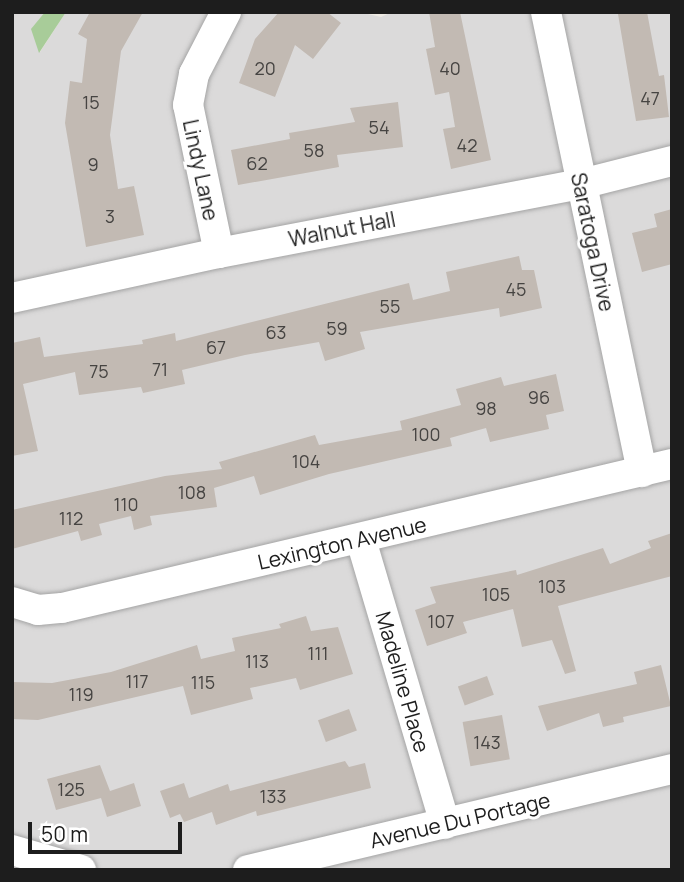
<!DOCTYPE html>
<html>
<head>
<meta charset="utf-8">
<style>
	body { margin:0 }
	#map { position:relative; width:684px; height:882px; overflow:hidden; background:#eeeae3; font-family:Manrope,sans-serif }
	div>[style] { position:absolute }
	[style*='--x'] { left:calc(var(--x)*1px); top:calc(var(--y)*1px); width:calc(var(--w)*1px); rotate:calc(var(--a)*1deg) }
	.residential>* { inset:0; background:#dbdada }
	.forest>* { inset:0; background:#a8cc99 }
	.building>* { inset:0; background:#c2bab3; transform-origin:0 0 }
	.roads { filter:drop-shadow(0 0 2px #a4a4a4) drop-shadow(0 0 2px #a4a4a4) }
	.minor>* { height:30px; margin:-15px; padding:0 15px; transform-origin:15px; border-radius:15px; background:#fff }
	span { translate:-50% -50%; white-space:nowrap; text-align:center; line-height:1.15; -webkit-text-stroke:6px #fff; paint-order:stroke }
	.number-label { font-size:18px; color:#464442 }
	.number-label span { -webkit-text-stroke-width:0 }
	.street-label { font-size:21px; color:#1d1d1d }
	.frame { position:absolute; inset:0; border:14px solid #1d1d1d; pointer-events:none }
	.scale { position:absolute; left:28px; top:822px; width:154px; height:32px; box-sizing:border-box; border:4px solid #1d1d1d; border-top:0; padding-left:9px; font-size:21px; line-height:24px; white-space:nowrap; color:#1d1d1d; -webkit-text-stroke:5px #fff; paint-order:stroke }
</style>
</head>
<body>
<div id="map">
	<div class="residential">
		<i style="clip-path:polygon(12px 12px,45px 12px,32px 29px,40px 52px,66px 12px,359px 12px,381px 17px,392px 12px,672px 12px,672px 870px,12px 870px)"></i>
	</div>
	<div class="forest">
		<i style="clip-path:polygon(45px 12px,66px 12px,39px 53px,31px 29px)"></i>
	</div>
	<div class="building">
		<i style="clip-path:polygon(90px 12px,143px 12px,121px 51px,110px 135px,118px 189px,134px 186px,144px 235px,86px 247px,65px 123px,70px 81px,82px 83px,87px 39px,78px 34px)"></i>
		<i style="clip-path:polygon(279px 12px,327px 12px,341px 23px,313px 59px,295px 45px,275px 97px,239px 83px,255px 39px)"></i>
		<i style="clip-path:polygon(429px 12px,460px 12px,491px 160px,451px 169px,443px 129px,455px 127px,449px 92px,435px 95px,426px 49px,435px 47px)"></i>
		<i style="clip-path:polygon(647px 12px,659px 76px,664px 75px,669px 117px,636px 121px,618px 14px)"></i>
		<i style="clip-path:polygon(398px 102px,403px 147px,337px 155px,339px 167px,238px 185px,231px 150px,290px 139px,289px 133px,355px 122px,350px 108px)"></i>
		<i style="clip-path:polygon(672px 209px,672px 264px,642px 272px,632px 233px,657px 227px,654px 214px)"></i>
		<i style="clip-path:polygon(519px 256px,522px 270px,534px 270px,542px 308px,500px 317px,499px 308px,360px 332px,365px 349px,325px 361px,319px 342px,245px 355px,182px 370px,185px 384px,143px 393px,141px 387px,79px 395px,75px 372px,23px 384px,38px 451px,12px 456px,12px 343px,40px 337px,44px 357px,143px 344px,142px 340px,175px 333px,176px 341px,409px 283px,413px 300px,450px 291px,446px 272px)"></i>
		<i style="clip-path:polygon(556px 374px,564px 411px,546px 415px,549px 429px,490px 442px,486px 428px,450px 438px,452px 446px,329px 474px,260px 495px,254px 476px,214px 488px,217px 507px,150px 516px,152px 525px,134px 530px,131px 516px,99px 524px,102px 535px,81px 541px,78px 531px,12px 549px,12px 510px,165px 476px,222px 469px,219px 462px,315px 435px,319px 445px,402px 430px,400px 421px,461px 405px,456px 389px,501px 377px,504px 386px)"></i>
		<i style="clip-path:polygon(672px 533px,672px 576px,558px 606px,576px 671px,565px 674px,552px 640px,522px 647px,513px 609px,463px 622px,467px 633px,427px 646px,415px 610px,436px 603px,430px 587px,516px 570px,517px 575px,603px 548px,610px 564px,651px 548px,648px 541px)"></i>
		<i style="clip-path:polygon(306px 616px,311px 631px,338px 627px,353px 674px,300px 690px,296px 678px,250px 688px,253px 699px,191px 715px,183px 686px,38px 720px,12px 719px,12px 682px,52px 683px,111px 672px,197px 645px,201px 659px,235px 651px,232px 638px,281px 628px,279px 624px)"></i>
		<i style="clip-path:polygon(661px 665px,671px 706px,623px 717px,624px 722px,603px 727px,599px 713px,547px 731px,538px 706px,637px 684px,634px 672px)"></i>
		<i style="left:487px;top:676px;width:20px;height:31px;rotate:70deg"></i>
		<i style="left:349px;top:709px;width:23px;height:33px;rotate:70deg"></i>
		<i style="left:502px;top:715px;width:45px;height:40px;rotate:80deg"></i>
		<i style="clip-path:polygon(345px 761px,349px 767px,365px 763px,371px 788px,257px 816px,256px 811px,216px 825px,212px 812px,184px 822px,180px 814px,170px 818px,160px 791px,184px 783px,189px 798px,228px 784px,230px 791px)"></i>
		<i style="clip-path:polygon(100px 765px,110px 791px,134px 783px,141px 806px,107px 817px,101px 798px,56px 810px,47px 779px)"></i>
	</div>
	<div class="roads">
		<div class="minor">
			<i style="--x:546;--y:12;--w:470;--a:78.2"></i>
			<i style="--x:219;--y:253;--w:151;--a:-101.8"></i>
			<i style="--x:188;--y:105;--w:32;--a:-79"></i>
			<i style="--x:194;--y:74;--w:70;--a:-62.7"></i>
			<i style="--x:12;--y:298;--w:212;--a:-12.3"></i>
			<i style="--x:219;--y:253;--w:369;--a:-10.8"></i>
			<i style="--x:581;--y:184;--w:94;--a:-14.2"></i>
			<i style="--x:361;--y:540;--w:296;--a:73.5"></i>
			<i style="--x:12;--y:602;--w:27;--a:17"></i>
			<i style="--x:38;--y:610;--w:24;--a:-5"></i>
			<i style="--x:62;--y:608;--w:627;--a:-13.28"></i>
			<i style="--x:12;--y:850;--w:72;--a:16.2"></i>
			<i style="--x:248;--y:870;--w:436;--a:-13.4"></i>
		</div>
	</div>
	<div class="number-label">
		<span style="left:265px;top:68px">20</span>
		<span style="left:450px;top:68px">40</span>
		<span style="left:650px;top:98px">47</span>
		<span style="left:91px;top:102px">15</span>
		<span style="left:379px;top:127px">54</span>
		<span style="left:467px;top:145px">42</span>
		<span style="left:314px;top:150px">58</span>
		<span style="left:257px;top:163px">62</span>
		<span style="left:93px;top:164px">9</span>
		<span style="left:110px;top:216px">3</span>
		<span style="left:516px;top:289px">45</span>
		<span style="left:390px;top:306px">55</span>
		<span style="left:337px;top:328px">59</span>
		<span style="left:276px;top:332px">63</span>
		<span style="left:216px;top:347px">67</span>
		<span style="left:160px;top:369px">71</span>
		<span style="left:99px;top:371px">75</span>
		<span style="left:539px;top:397px">96</span>
		<span style="left:486px;top:408px">98</span>
		<span style="left:426px;top:434px">100</span>
		<span style="left:306px;top:461px">104</span>
		<span style="left:192px;top:492px">108</span>
		<span style="left:126px;top:504px">110</span>
		<span style="left:71px;top:518px">112</span>
		<span style="left:552px;top:586px">103</span>
		<span style="left:496px;top:594px">105</span>
		<span style="left:441px;top:621px">107</span>
		<span style="left:318px;top:653px">111</span>
		<span style="left:257px;top:661px">113</span>
		<span style="left:137px;top:681px">117</span>
		<span style="left:203px;top:682px">115</span>
		<span style="left:81px;top:694px">119</span>
		<span style="left:487px;top:742px">143</span>
		<span style="left:71px;top:789px">125</span>
		<span style="left:273px;top:796px">133</span>
	</div>
	<div class="street-label">
		<span style="left:201px;top:170px;rotate:78deg">Lindy Lane</span>
		<span style="left:342px;top:229px;rotate:-11deg">Walnut Hall</span>
		<span style="left:593px;top:242px;rotate:78deg">Saratoga Drive</span>
		<span style="left:342px;top:543px;rotate:-13deg">Lexington Avenue</span>
		<span style="left:403px;top:682px;rotate:74deg">Madeline Place</span>
		<span style="left:460px;top:820px;rotate:-13deg">Avenue Du Portage</span>
	</div>
	<div class="frame"></div>
	<div class="scale">50 m</div>
</div>
</body>
</html>
